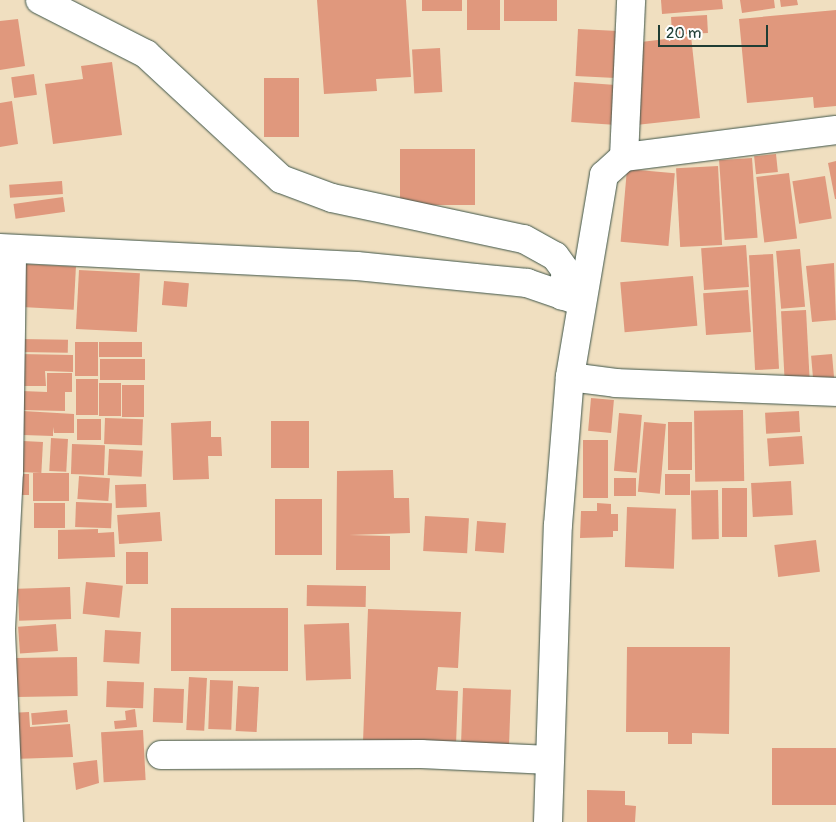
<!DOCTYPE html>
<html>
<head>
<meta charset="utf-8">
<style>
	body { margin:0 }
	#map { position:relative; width:836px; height:822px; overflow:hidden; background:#f0dfc0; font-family:Pangolin,sans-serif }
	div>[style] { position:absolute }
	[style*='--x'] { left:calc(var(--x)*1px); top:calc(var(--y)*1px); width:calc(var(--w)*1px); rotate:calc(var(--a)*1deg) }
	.building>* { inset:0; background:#e0987d; transform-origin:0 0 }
	.roads { filter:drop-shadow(0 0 1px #3e5549) drop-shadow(0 0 1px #3e5549) }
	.minor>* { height:28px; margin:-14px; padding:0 14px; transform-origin:14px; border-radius:14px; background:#fff }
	span { translate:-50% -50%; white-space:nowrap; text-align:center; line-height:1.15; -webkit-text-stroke:4px #fff; paint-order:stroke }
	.scale { position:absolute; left:658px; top:25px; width:110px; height:22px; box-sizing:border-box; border:2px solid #1f3d34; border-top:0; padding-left:6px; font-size:15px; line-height:18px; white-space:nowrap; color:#1f3d34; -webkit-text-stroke:4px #fff; paint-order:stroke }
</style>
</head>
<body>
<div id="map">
	<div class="building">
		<i style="clip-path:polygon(317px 0,406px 0,411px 77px,376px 79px,377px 91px,324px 94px)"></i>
		<i style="left:422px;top:0;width:40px;height:11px"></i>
		<i style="left:467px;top:0;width:33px;height:30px"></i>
		<i style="left:504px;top:0;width:53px;height:21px"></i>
		<i style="clip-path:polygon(661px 0,722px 0,723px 9px,662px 14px)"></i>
		<i style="clip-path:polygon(740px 0,774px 0,775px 8px,742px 13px)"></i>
		<i style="clip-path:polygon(780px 0,797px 0,798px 5px,781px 7px)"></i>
		<i style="clip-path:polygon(836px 10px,836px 106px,814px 108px,813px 97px,747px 103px,739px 19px)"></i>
		<i style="left:707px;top:15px;width:18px;height:36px;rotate:87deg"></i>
		<i style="clip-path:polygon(18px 19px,25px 66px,0 70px,0 21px)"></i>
		<i style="left:578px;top:29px;width:40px;height:47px;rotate:3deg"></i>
		<i style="clip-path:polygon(691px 36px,700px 118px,636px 125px,641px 42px)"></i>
		<i style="left:440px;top:48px;width:44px;height:28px;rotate:87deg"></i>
		<i style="clip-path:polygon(112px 62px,122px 135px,53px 144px,45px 84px,83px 79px,81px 66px)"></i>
		<i style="left:34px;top:74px;width:21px;height:23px;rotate:82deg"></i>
		<i style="left:264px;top:78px;width:35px;height:59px"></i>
		<i style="left:574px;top:82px;width:42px;height:40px;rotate:4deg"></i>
		<i style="clip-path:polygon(12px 101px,18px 144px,0 147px,0 103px)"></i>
		<i style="left:400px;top:149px;width:75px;height:56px"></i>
		<i style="left:776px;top:154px;width:18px;height:22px;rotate:84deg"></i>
		<i style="left:752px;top:158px;width:80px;height:33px;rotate:86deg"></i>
		<i style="clip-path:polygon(836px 161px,836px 199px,835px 199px,828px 163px)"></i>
		<i style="left:718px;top:166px;width:79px;height:42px;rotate:87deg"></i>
		<i style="left:627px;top:169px;width:48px;height:73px;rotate:5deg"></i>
		<i style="left:789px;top:173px;width:66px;height:33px;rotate:83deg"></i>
		<i style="left:825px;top:176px;width:43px;height:33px;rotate:81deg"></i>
		<i style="left:62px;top:181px;width:13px;height:53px;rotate:86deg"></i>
		<i style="left:63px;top:197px;width:15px;height:50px;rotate:82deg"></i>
		<i style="left:746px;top:245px;width:42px;height:45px;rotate:86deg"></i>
		<i style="left:800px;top:249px;width:58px;height:24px;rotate:85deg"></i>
		<i style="left:773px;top:254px;width:115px;height:24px;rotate:87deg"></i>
		<i style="clip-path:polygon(834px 263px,836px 320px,812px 322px,806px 266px)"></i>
		<i style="left:24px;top:264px;width:52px;height:43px;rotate:3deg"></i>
		<i style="left:79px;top:270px;width:61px;height:59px;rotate:3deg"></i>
		<i style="left:693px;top:276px;width:50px;height:73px;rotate:85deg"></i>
		<i style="left:164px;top:281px;width:25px;height:24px;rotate:5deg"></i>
		<i style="left:748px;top:290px;width:42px;height:45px;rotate:86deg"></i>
		<i style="left:806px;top:310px;width:68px;height:25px;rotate:87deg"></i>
		<i style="left:20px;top:339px;width:48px;height:13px;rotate:1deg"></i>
		<i style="left:98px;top:342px;width:34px;height:23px;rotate:90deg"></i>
		<i style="left:99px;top:342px;width:43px;height:15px"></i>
		<i style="clip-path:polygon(19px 354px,73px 355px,73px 372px,45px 371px,46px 386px,18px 386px)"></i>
		<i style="left:832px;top:354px;width:24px;height:21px;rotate:85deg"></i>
		<i style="left:100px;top:359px;width:45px;height:21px"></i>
		<i style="clip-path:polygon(47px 373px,72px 373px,72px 392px,58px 392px,65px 392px,65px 411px,21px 410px,22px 391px,47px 392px)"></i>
		<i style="left:76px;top:379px;width:22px;height:36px"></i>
		<i style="left:99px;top:383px;width:22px;height:33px"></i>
		<i style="left:122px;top:385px;width:22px;height:32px"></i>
		<i style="left:591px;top:398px;width:23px;height:33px;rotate:5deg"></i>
		<i style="left:743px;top:410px;width:71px;height:49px;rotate:89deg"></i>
		<i style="clip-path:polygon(23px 411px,74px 414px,74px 433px,54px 433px,53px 427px,53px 436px,23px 435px)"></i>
		<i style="left:799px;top:411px;width:21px;height:34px;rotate:87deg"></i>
		<i style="left:619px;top:413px;width:23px;height:58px;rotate:5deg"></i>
		<i style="left:105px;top:418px;width:38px;height:26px;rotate:2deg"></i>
		<i style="left:77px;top:419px;width:24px;height:21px"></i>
		<i style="clip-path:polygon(211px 421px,211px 437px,221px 437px,222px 456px,208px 456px,209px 479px,173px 480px,171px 423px)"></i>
		<i style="left:271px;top:421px;width:38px;height:47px"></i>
		<i style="left:644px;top:422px;width:22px;height:70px;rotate:5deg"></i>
		<i style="left:668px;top:422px;width:24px;height:48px"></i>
		<i style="left:802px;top:436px;width:28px;height:35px;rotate:86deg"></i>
		<i style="left:51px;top:438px;width:17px;height:33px;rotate:3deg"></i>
		<i style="left:583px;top:440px;width:25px;height:58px"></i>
		<i style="left:23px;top:441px;width:20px;height:31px;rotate:3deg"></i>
		<i style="left:72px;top:444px;width:33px;height:30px;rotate:2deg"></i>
		<i style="left:109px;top:449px;width:34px;height:26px;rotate:3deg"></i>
		<i style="clip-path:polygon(393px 470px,394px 498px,409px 498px,410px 533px,349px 535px,390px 536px,390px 570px,336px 570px,337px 471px)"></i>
		<i style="left:69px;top:473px;width:28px;height:36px;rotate:90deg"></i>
		<i style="left:14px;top:474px;width:15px;height:21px"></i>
		<i style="left:665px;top:474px;width:25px;height:21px"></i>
		<i style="left:79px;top:476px;width:31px;height:23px;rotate:4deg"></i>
		<i style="left:614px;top:478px;width:22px;height:18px"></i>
		<i style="left:791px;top:481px;width:34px;height:40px;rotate:87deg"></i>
		<i style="left:146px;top:484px;width:23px;height:31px;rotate:88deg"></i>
		<i style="left:722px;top:488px;width:25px;height:49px"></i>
		<i style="left:718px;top:490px;width:49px;height:27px;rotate:89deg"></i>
		<i style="left:275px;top:499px;width:47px;height:56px"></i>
		<i style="left:76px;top:502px;width:36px;height:25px;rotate:2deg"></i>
		<i style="left:65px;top:503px;width:25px;height:31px;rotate:90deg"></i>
		<i style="clip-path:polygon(597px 503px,611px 504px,611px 514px,618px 514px,618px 531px,613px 531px,613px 537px,580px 538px,581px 511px,597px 511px)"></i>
		<i style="left:627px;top:507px;width:49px;height:60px;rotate:2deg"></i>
		<i style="left:160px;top:512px;width:29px;height:43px;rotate:86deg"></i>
		<i style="left:425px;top:516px;width:44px;height:35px;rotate:3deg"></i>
		<i style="left:477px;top:521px;width:29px;height:30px;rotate:4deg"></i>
		<i style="clip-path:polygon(98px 529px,98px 533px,114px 532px,115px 557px,58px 559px,58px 530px)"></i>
		<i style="left:816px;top:540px;width:32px;height:42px;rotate:83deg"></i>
		<i style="left:126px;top:552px;width:22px;height:32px"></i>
		<i style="left:86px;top:582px;width:37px;height:32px;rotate:6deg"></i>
		<i style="left:307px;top:585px;width:59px;height:21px;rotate:1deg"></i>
		<i style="left:70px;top:587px;width:32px;height:52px;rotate:88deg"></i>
		<i style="left:171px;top:608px;width:117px;height:63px"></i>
		<i style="clip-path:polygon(368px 609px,461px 612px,458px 668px,438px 667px,436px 690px,458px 691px,456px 745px,363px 742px)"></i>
		<i style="left:349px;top:623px;width:56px;height:45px;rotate:88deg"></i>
		<i style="left:56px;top:624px;width:27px;height:38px;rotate:86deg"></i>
		<i style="left:105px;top:630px;width:36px;height:32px;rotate:3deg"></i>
		<i style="clip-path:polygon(627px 647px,730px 647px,729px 734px,692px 733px,692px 744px,668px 744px,668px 732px,626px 732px)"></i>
		<i style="left:77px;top:657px;width:39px;height:61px;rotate:89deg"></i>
		<i style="left:189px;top:677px;width:18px;height:53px;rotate:3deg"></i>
		<i style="left:210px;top:680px;width:23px;height:49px;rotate:2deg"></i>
		<i style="left:107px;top:681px;width:37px;height:26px;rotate:2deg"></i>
		<i style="left:238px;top:686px;width:21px;height:45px;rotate:3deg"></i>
		<i style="left:154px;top:688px;width:30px;height:34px;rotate:2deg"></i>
		<i style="left:463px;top:688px;width:48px;height:56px;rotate:2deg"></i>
		<i style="clip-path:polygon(135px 709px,137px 727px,115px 729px,114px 721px,126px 720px,125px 711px)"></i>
		<i style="left:67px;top:710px;width:12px;height:36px;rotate:85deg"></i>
		<i style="clip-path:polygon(29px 712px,30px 727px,70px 724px,73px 757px,13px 759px,9px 713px)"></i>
		<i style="left:143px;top:730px;width:50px;height:42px;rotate:87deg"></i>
		<i style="left:836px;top:748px;width:57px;height:64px;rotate:90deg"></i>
		<i style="clip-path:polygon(97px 760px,99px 783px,76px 790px,73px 763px)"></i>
		<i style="clip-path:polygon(587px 790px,625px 791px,625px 805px,636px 806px,635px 822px,587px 822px)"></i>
	</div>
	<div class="roads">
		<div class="minor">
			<i style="--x:40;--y:0;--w:119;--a:27"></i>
			<i style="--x:146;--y:54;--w:184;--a:42.8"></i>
			<i style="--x:281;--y:179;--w:54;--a:20.4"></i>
			<i style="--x:332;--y:198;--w:196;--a:12.1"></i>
			<i style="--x:524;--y:239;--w:35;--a:29"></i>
			<i style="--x:555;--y:256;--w:19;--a:54"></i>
			<i style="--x:566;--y:271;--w:25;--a:99"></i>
			<i style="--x:836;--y:130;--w:214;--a:172.7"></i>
			<i style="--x:624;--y:157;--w:27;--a:138"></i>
			<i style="--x:604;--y:175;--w:205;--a:99.6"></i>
			<i style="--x:570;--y:377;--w:46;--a:7.4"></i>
			<i style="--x:616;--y:383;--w:220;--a:2.3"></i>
			<i style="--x:624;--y:157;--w:157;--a:-87.4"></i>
			<i style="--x:0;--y:248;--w:357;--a:2.9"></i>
			<i style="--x:357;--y:266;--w:171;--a:5.7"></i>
			<i style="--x:527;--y:283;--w:55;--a:19.1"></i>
			<i style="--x:161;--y:755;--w:260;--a:-0.2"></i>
			<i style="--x:421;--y:754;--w:129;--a:2.7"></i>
			<i style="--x:9;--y:822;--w:193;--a:-92.4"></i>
			<i style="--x:1;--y:629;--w:157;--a:-87.1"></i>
			<i style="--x:9;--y:472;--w:223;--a:-89.2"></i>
			<i style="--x:548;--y:822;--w:297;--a:-88.1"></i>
			<i style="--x:558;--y:525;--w:148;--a:-85.4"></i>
		</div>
	</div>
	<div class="scale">20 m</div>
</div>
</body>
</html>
